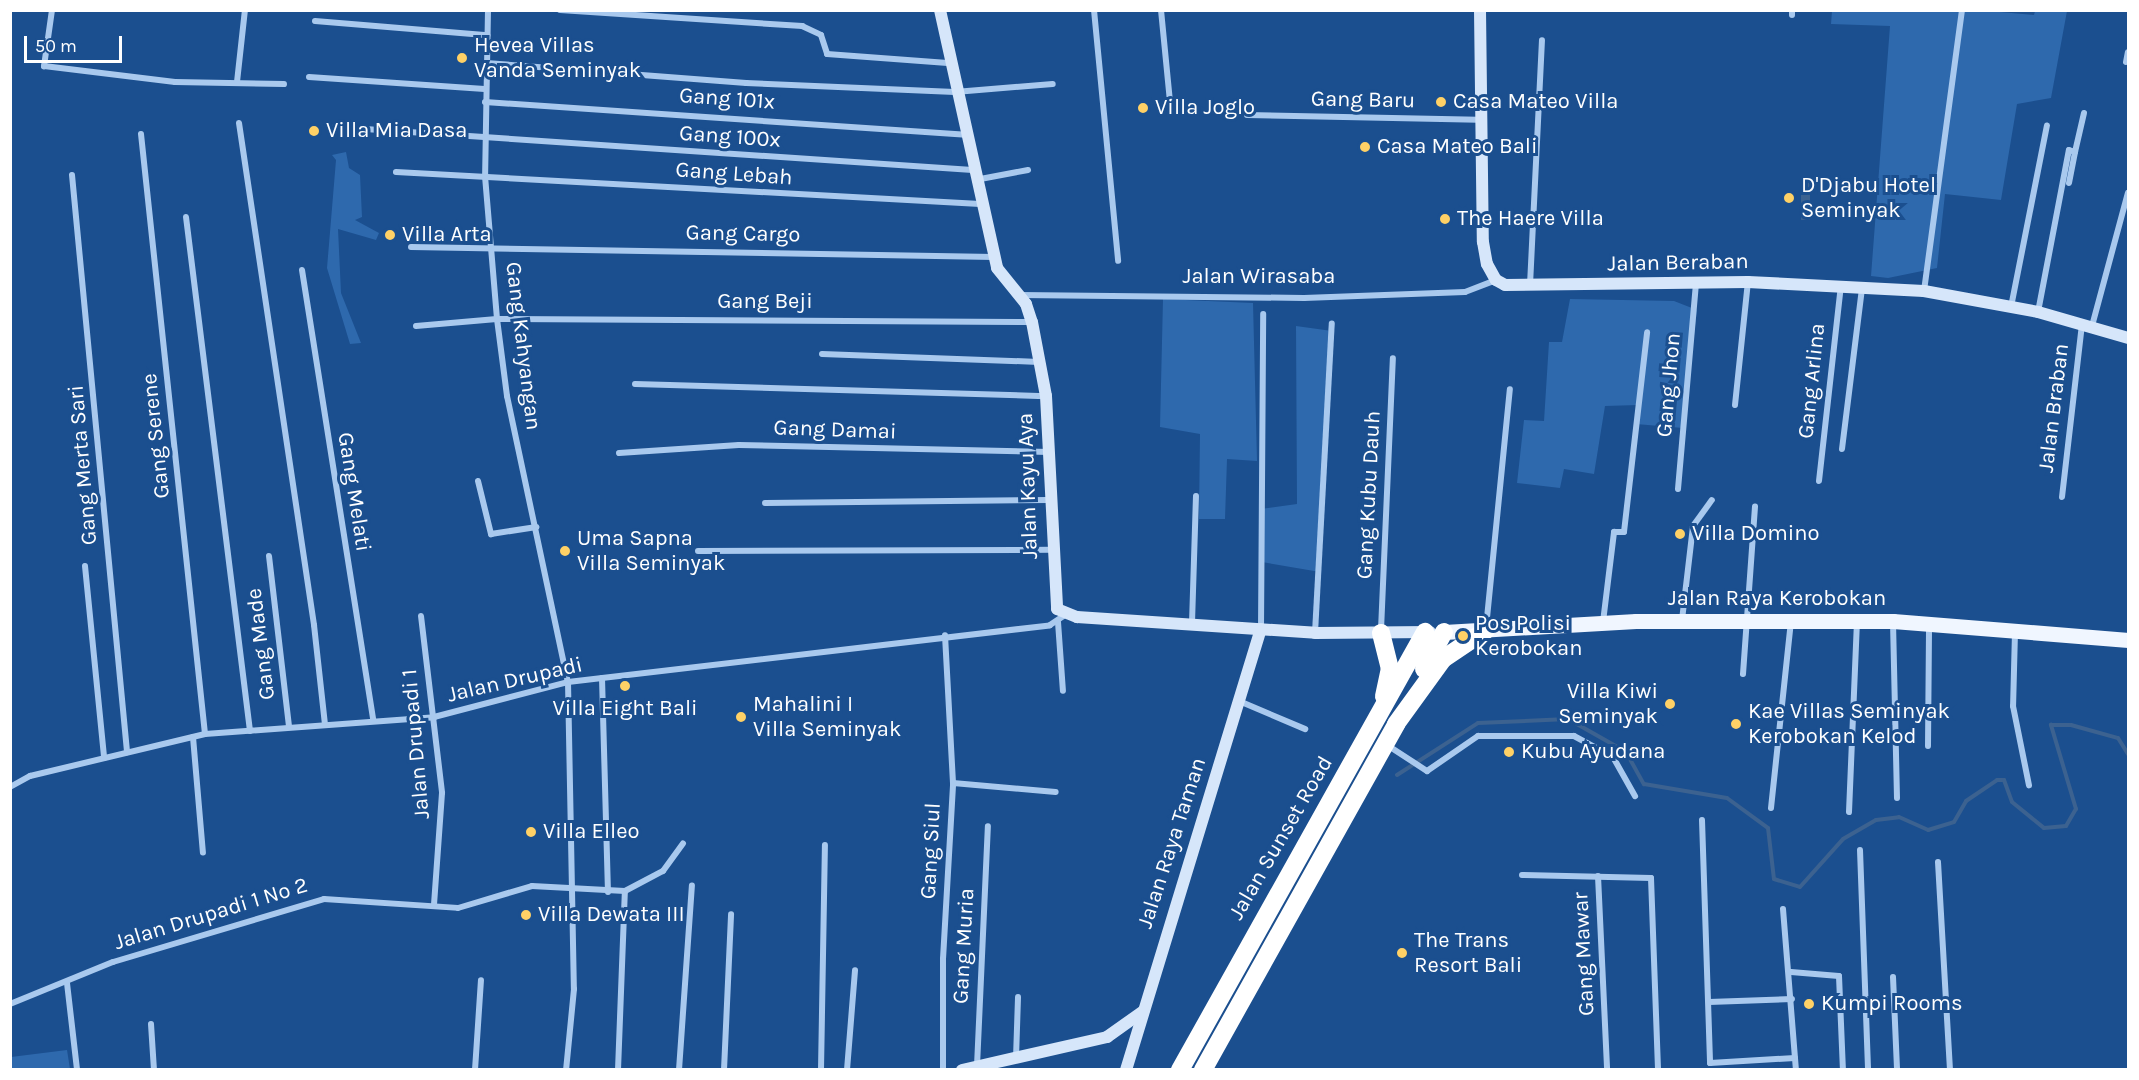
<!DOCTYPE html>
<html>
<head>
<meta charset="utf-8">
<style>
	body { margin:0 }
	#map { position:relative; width:2139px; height:1080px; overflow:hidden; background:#1b4f8f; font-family:Karla,sans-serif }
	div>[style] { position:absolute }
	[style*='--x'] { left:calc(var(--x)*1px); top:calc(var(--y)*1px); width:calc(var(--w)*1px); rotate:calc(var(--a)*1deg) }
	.green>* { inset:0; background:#2e69ad }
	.water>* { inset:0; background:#3c6290; transform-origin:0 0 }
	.stream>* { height:4px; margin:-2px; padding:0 2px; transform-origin:2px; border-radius:2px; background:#3c6290 }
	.street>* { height:6px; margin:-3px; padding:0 3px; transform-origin:3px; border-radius:3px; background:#a9c9ee }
	.secondary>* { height:12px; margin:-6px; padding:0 6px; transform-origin:6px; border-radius:6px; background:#d6e6fa }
	.primary>* { height:15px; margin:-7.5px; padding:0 7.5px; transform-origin:7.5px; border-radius:7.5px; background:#f0f6ff }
	.highway>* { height:18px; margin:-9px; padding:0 9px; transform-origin:9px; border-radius:9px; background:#fff }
	.dots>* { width:16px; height:16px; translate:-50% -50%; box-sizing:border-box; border:3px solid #1b4f8f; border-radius:50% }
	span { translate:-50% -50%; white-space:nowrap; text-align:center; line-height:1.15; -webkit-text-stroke:6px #1b4f8f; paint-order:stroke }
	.poi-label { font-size:22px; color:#fff }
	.left { translate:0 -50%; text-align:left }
	.right { translate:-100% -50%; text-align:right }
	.street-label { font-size:22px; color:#fff }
	.frame { position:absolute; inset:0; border:12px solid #fff; pointer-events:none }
	.scale { position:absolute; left:24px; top:36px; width:98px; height:27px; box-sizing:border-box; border:3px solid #fff; border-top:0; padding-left:8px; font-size:18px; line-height:21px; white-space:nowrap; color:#fff; -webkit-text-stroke:4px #1b4f8f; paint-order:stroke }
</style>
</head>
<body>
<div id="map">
	<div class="green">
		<i style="clip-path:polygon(1977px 10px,2034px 15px,2035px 11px,2067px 11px,2051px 98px,2017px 104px,2001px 200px,1945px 194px,1937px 268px,1888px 278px,1871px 276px,1890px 26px,1831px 24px,1832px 11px)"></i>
		<i style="clip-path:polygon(346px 152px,349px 168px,360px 175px,362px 217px,355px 220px,379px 233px,376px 240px,338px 229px,341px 293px,361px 343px,350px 344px,327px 268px,336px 160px,332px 155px)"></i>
		<i style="clip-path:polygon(1163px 299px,1253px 303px,1257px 461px,1227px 459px,1225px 519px,1199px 519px,1200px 434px,1160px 427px)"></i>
		<i style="clip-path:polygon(1570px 299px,1674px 301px,1697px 310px,1683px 428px,1636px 424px,1638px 405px,1605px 406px,1594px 474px,1564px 469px,1560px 488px,1517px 483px,1524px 420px,1544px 421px,1549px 342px,1562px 342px)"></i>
		<i style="clip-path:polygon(1296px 326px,1332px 331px,1320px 572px,1262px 562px,1260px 509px,1297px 504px)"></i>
		<i style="clip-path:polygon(67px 1050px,70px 1069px,11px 1069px,11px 1057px)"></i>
	</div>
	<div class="water">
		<i style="left:1801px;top:179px;width:9px;height:41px"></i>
	</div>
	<div class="stream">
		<i style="--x:1397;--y:775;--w:96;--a:-32.7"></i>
		<i style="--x:1478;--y:723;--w:90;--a:-2.5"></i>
		<i style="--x:1568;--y:719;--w:67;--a:29.6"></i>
		<i style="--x:1626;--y:752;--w:37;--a:61"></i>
		<i style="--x:1644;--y:784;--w:84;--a:9.6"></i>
		<i style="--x:1727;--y:798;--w:51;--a:36.2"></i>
		<i style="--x:1768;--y:828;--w:51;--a:83.3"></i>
		<i style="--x:1774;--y:879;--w:27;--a:17"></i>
		<i style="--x:1800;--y:887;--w:64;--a:-48.1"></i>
		<i style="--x:1843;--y:839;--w:38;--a:-30"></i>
		<i style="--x:1876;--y:820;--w:23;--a:-7"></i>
		<i style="--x:1899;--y:817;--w:32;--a:24"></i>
		<i style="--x:1928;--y:830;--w:27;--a:-17"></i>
		<i style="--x:1954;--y:822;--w:24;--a:-60"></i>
		<i style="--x:1966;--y:801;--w:37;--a:-34"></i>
		<i style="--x:1997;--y:780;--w:7;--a:0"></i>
		<i style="--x:2004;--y:780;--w:23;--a:70"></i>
		<i style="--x:2012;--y:802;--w:41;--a:39.1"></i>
		<i style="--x:2044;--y:828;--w:22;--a:-5"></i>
		<i style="--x:2066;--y:826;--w:20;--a:-60"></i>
		<i style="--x:2076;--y:809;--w:88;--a:-106.6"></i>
		<i style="--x:2051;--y:725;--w:20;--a:0"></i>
		<i style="--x:2071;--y:725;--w:49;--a:15.5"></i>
		<i style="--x:2118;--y:738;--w:19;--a:58"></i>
	</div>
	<div class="street">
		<i style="--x:52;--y:10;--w:57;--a:98.1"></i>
		<i style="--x:44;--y:66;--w:132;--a:7"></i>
		<i style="--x:175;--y:82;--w:109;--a:1.1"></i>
		<i style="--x:488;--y:10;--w:166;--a:91"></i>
		<i style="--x:485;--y:176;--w:144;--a:85.2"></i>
		<i style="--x:497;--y:319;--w:78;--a:82.6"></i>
		<i style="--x:507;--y:396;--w:292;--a:78"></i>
		<i style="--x:568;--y:682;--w:307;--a:88.9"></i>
		<i style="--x:574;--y:989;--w:81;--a:95.6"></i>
		<i style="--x:560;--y:10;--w:243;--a:3.8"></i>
		<i style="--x:802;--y:26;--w:21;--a:25"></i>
		<i style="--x:821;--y:35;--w:20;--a:72"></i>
		<i style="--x:827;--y:54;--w:121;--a:4.3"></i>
		<i style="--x:1094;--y:10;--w:252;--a:84.5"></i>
		<i style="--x:1161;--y:10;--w:91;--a:84.4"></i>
		<i style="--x:1792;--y:15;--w:5;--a:-90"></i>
		<i style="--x:315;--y:21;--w:173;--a:4.7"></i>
		<i style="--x:2126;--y:62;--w:10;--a:-79"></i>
		<i style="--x:486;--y:63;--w:261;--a:4.4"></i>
		<i style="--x:746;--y:83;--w:209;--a:2.5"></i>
		<i style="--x:955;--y:92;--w:98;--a:-4.7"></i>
		<i style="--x:309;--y:77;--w:176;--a:3.9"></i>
		<i style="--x:237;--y:82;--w:72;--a:-83.7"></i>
		<i style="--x:485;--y:102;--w:482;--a:3.9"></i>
		<i style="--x:1247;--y:115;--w:231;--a:1.2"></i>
		<i style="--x:239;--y:123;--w:508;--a:81.5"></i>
		<i style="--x:314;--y:625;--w:100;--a:83.7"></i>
		<i style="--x:335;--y:127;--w:639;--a:3.86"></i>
		<i style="--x:141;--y:134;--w:603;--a:83.91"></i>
		<i style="--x:396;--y:172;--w:585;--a:3.14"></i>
		<i style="--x:72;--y:175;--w:580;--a:84.55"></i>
		<i style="--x:975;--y:180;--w:54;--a:-10.7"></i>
		<i style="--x:2069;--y:183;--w:32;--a:-79"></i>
		<i style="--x:186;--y:217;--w:518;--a:82.9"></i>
		<i style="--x:411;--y:247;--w:583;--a:0.98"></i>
		<i style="--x:302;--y:270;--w:456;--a:81"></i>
		<i style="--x:1530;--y:285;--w:245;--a:-87.2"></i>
		<i style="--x:1924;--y:291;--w:284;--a:-82.3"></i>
		<i style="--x:1020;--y:295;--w:284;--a:0.6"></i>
		<i style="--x:1304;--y:298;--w:161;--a:-2.1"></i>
		<i style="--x:1465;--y:292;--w:33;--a:-21"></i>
		<i style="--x:2011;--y:307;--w:185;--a:-78.8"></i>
		<i style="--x:2038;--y:312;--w:165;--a:-79.2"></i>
		<i style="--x:2069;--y:150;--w:6;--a:18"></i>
		<i style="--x:2075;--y:152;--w:40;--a:-77"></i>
		<i style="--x:416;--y:326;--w:81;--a:-4.9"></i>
		<i style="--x:497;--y:319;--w:534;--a:0.32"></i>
		<i style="--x:2092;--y:326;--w:138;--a:-74.9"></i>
		<i style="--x:822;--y:354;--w:217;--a:2.1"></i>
		<i style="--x:635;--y:384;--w:411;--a:1.7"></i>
		<i style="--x:1735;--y:405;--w:124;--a:-84"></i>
		<i style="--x:1842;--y:449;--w:162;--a:-82.9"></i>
		<i style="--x:619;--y:453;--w:120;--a:-3.8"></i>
		<i style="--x:739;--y:445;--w:311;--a:1.3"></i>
		<i style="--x:478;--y:481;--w:55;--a:76.2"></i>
		<i style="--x:491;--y:534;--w:46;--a:-8.8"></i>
		<i style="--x:1819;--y:481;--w:196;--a:-83.6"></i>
		<i style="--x:1678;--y:489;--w:206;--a:-85"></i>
		<i style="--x:2062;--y:497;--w:174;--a:-83.4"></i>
		<i style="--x:765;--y:503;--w:284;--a:-0.6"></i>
		<i style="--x:698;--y:551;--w:353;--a:-0.2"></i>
		<i style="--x:269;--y:556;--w:172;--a:83.3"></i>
		<i style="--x:85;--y:566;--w:193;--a:84.3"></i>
		<i style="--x:421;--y:616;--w:178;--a:83.2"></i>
		<i style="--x:442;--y:793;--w:112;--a:94.1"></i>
		<i style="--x:1682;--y:620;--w:95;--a:-83.3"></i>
		<i style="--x:1693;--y:526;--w:32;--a:-54"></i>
		<i style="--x:1058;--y:622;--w:69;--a:85.9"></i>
		<i style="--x:1603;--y:622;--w:91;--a:-83"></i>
		<i style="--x:1614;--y:532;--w:10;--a:0"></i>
		<i style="--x:1624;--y:532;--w:201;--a:-83.4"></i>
		<i style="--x:1893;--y:622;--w:176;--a:88.7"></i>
		<i style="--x:1192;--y:623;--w:127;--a:-88.2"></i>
		<i style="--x:1486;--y:628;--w:240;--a:-84.3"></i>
		<i style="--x:1261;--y:629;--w:315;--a:-89.6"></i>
		<i style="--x:1381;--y:630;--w:272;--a:-87.5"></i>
		<i style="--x:2015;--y:632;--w:74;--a:91.5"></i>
		<i style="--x:2013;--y:706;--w:81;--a:78.6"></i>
		<i style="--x:1315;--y:633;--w:310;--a:-86.9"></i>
		<i style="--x:1743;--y:674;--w:168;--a:-85.9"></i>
		<i style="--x:602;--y:678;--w:214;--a:88.4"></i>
		<i style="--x:1239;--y:701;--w:72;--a:23"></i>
		<i style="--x:193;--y:737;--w:116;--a:85.1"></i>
		<i style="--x:1387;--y:745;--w:48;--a:33"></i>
		<i style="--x:1427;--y:771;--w:62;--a:-34.5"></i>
		<i style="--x:1478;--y:736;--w:96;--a:0"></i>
		<i style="--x:1574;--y:736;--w:44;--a:28.3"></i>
		<i style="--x:1613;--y:757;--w:45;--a:60.6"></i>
		<i style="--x:1928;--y:746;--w:122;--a:-89.5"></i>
		<i style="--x:953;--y:783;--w:103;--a:5"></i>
		<i style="--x:10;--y:787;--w:23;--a:-29"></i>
		<i style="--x:30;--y:776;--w:180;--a:-13.5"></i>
		<i style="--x:205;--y:734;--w:230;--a:-4.2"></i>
		<i style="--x:434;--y:717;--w:138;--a:-14.6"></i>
		<i style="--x:568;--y:682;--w:485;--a:-6.7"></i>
		<i style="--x:1050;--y:625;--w:18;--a:-34"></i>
		<i style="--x:1771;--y:808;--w:187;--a:-83.9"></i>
		<i style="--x:1849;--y:812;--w:189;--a:-87.6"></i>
		<i style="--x:1702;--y:820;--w:243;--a:88.1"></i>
		<i style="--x:1710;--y:1063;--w:85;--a:-3.4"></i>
		<i style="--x:1860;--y:850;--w:220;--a:87.9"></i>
		<i style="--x:1938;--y:862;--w:208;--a:86.7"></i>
		<i style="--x:1522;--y:875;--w:129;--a:1.3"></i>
		<i style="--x:1651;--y:878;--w:192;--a:87.9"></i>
		<i style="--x:1598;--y:876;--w:194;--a:87.3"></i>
		<i style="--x:1783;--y:909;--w:162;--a:85.4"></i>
		<i style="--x:1791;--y:972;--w:48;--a:4.8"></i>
		<i style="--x:1839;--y:976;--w:94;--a:87.6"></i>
		<i style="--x:1893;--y:977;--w:93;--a:87.5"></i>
		<i style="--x:67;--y:983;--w:88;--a:83.4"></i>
		<i style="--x:1709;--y:1002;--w:83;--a:-2.1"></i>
		<i style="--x:10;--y:1004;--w:111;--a:-22.2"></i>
		<i style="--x:113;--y:962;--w:220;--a:-16.6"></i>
		<i style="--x:324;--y:899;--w:134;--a:3.8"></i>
		<i style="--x:458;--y:908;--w:77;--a:-16.6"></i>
		<i style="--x:532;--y:886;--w:93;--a:3.1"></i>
		<i style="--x:625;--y:891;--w:43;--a:-27.8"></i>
		<i style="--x:663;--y:871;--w:34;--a:-54"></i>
		<i style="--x:151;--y:1024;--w:46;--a:86.3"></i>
		<i style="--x:1016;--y:1058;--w:61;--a:-88.1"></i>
		<i style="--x:977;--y:1066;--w:240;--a:-87.4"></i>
		<i style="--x:475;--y:1070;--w:90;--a:-86.2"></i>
		<i style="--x:618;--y:1070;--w:179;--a:-87.8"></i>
		<i style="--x:679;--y:1070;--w:185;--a:-86"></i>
		<i style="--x:724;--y:1070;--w:156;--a:-87.4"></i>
		<i style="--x:821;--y:1070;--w:225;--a:-89"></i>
		<i style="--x:847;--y:1070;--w:100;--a:-85.4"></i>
		<i style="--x:943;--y:1070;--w:111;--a:-90"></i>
		<i style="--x:943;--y:959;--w:176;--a:-86.7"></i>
		<i style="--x:953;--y:783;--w:148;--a:-93.1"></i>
	</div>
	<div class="secondary">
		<i style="--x:940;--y:10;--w:264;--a:77.5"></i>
		<i style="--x:997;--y:268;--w:46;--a:51.1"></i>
		<i style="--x:1026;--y:304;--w:19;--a:72"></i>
		<i style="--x:1032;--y:322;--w:75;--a:79.3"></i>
		<i style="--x:1046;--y:396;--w:213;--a:87"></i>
		<i style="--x:1057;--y:609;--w:22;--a:22"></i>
		<i style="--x:1077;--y:617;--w:239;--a:3.8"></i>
		<i style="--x:1315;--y:633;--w:115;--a:-0.5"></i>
		<i style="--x:1480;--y:10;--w:232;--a:89.3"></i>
		<i style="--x:1483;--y:242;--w:22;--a:80"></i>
		<i style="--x:1487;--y:264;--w:18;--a:61"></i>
		<i style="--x:1496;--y:280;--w:10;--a:29"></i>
		<i style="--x:1505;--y:285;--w:243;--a:-0.7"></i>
		<i style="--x:1748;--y:282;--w:176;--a:2.9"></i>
		<i style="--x:1924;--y:291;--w:116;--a:10.4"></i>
		<i style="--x:2038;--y:312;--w:94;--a:16.1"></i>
		<i style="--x:962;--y:1070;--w:149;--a:-12.8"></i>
		<i style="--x:1107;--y:1037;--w:43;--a:-35.5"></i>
		<i style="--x:1126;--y:1070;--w:461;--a:-73"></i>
	</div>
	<div class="primary">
		<i style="--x:1444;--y:632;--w:192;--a:-3.3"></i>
		<i style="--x:1636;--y:621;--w:257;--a:0"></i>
		<i style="--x:1893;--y:621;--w:236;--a:4.6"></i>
	</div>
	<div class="highway">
		<i style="--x:1381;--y:633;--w:36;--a:76"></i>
		<i style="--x:1390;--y:668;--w:29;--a:102"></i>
		<i style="--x:1424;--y:669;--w:42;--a:-61.6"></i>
		<i style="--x:1180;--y:1070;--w:502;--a:-60.78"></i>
		<i style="--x:1203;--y:1070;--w:396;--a:-60.8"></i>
		<i style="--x:1396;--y:724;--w:80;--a:-54.1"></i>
		<i style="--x:1443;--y:659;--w:52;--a:-34"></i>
	</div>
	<div class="dots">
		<i style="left:462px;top:58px;background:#ffd166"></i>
		<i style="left:1441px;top:102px;background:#ffd166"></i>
		<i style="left:1143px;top:108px;background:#ffd166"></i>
		<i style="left:314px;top:131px;background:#ffd166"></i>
		<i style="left:1365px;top:147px;background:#ffd166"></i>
		<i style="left:1789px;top:198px;background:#ffd166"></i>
		<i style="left:1445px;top:219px;background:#ffd166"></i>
		<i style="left:390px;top:235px;background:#ffd166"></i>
		<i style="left:1680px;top:534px;background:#ffd166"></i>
		<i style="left:565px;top:551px;background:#ffd166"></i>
		<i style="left:1463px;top:636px;background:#ffd166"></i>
		<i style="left:625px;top:686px;background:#ffd166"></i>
		<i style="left:1670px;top:704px;background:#ffd166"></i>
		<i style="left:741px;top:717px;background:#ffd166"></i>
		<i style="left:1736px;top:724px;background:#ffd166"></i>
		<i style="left:1509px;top:752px;background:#ffd166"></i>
		<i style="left:531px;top:832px;background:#ffd166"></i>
		<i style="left:526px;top:915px;background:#ffd166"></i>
		<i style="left:1402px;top:953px;background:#ffd166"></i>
		<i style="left:1809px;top:1004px;background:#ffd166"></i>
	</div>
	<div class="poi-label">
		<span class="left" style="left:474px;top:58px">Hevea Villas<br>Vanda Seminyak</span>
		<span class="left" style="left:1453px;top:102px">Casa Mateo Villa</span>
		<span class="left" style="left:1155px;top:108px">Villa Joglo</span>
		<span class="left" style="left:326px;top:131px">Villa Mia Dasa</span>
		<span class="left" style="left:1377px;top:147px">Casa Mateo Bali</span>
		<span class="left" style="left:1801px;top:198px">D'Djabu Hotel<br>Seminyak</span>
		<span class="left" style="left:1457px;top:219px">The Haere Villa</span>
		<span class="left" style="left:402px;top:235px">Villa Arta</span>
		<span class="left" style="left:1692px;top:534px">Villa Domino</span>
		<span class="left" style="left:577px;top:551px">Uma Sapna<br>Villa Seminyak</span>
		<span class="left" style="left:1475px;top:636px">Pos Polisi<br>Kerobokan</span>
		<span class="right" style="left:1658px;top:704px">Villa Kiwi<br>Seminyak</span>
		<span class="left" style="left:753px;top:717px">Mahalini I<br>Villa Seminyak</span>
		<span style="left:625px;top:709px">Villa Eight Bali</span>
		<span class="left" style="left:1748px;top:724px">Kae Villas Seminyak<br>Kerobokan Kelod</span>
		<span class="left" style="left:1521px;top:752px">Kubu Ayudana</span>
		<span class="left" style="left:543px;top:832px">Villa Elleo</span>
		<span class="left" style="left:538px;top:915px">Villa Dewata III</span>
		<span class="left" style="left:1414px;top:953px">The Trans<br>Resort Bali</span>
		<span class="left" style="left:1821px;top:1004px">Kumpi Rooms</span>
	</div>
	<div class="street-label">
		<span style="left:727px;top:99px;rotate:4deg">Gang 101x</span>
		<span style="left:1363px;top:100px;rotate:1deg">Gang Baru</span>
		<span style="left:730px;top:137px;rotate:4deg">Gang 100x</span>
		<span style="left:734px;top:174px;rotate:4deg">Gang Lebah</span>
		<span style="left:743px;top:234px;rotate:1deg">Gang Cargo</span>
		<span style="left:1678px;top:263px;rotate:-1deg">Jalan Beraban</span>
		<span style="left:1259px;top:277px">Jalan Wirasaba</span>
		<span style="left:765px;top:302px">Gang Beji</span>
		<span style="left:523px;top:346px;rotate:83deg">Gang Kahyangan</span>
		<span style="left:1812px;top:381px;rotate:-84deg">Gang Arlina</span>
		<span style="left:1669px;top:385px;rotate:-85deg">Gang Jhon</span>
		<span style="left:2054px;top:408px;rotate:-83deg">Jalan Braban</span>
		<span style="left:835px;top:430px;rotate:2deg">Gang Damai</span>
		<span style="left:156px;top:436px;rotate:-96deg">Gang Serene</span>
		<span style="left:83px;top:465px;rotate:-95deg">Gang Merta Sari</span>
		<span style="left:1028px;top:486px;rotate:-92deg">Jalan Kayu Aya</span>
		<span style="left:354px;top:492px;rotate:81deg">Gang Melati</span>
		<span style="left:1369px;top:495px;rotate:-87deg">Gang Kubu Dauh</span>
		<span style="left:1777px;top:599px">Jalan Raya Kerobokan</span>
		<span style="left:261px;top:644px;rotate:-97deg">Gang Made</span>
		<span style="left:515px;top:680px;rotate:-13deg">Jalan Drupadi</span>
		<span style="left:416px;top:744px;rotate:-95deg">Jalan Drupadi 1</span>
		<span style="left:1281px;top:838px;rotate:-60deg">Jalan Sunset Road</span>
		<span style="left:1172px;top:843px;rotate:-72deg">Jalan Raya Taman</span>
		<span style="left:931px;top:851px;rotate:-87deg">Gang Siul</span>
		<span style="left:211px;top:914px;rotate:-17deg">Jalan Drupadi 1 No 2</span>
		<span style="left:964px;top:946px;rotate:-87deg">Gang Muria</span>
		<span style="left:1584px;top:954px;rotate:-93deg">Gang Mawar</span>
	</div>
	<div class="frame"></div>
	<div class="scale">50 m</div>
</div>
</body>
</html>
